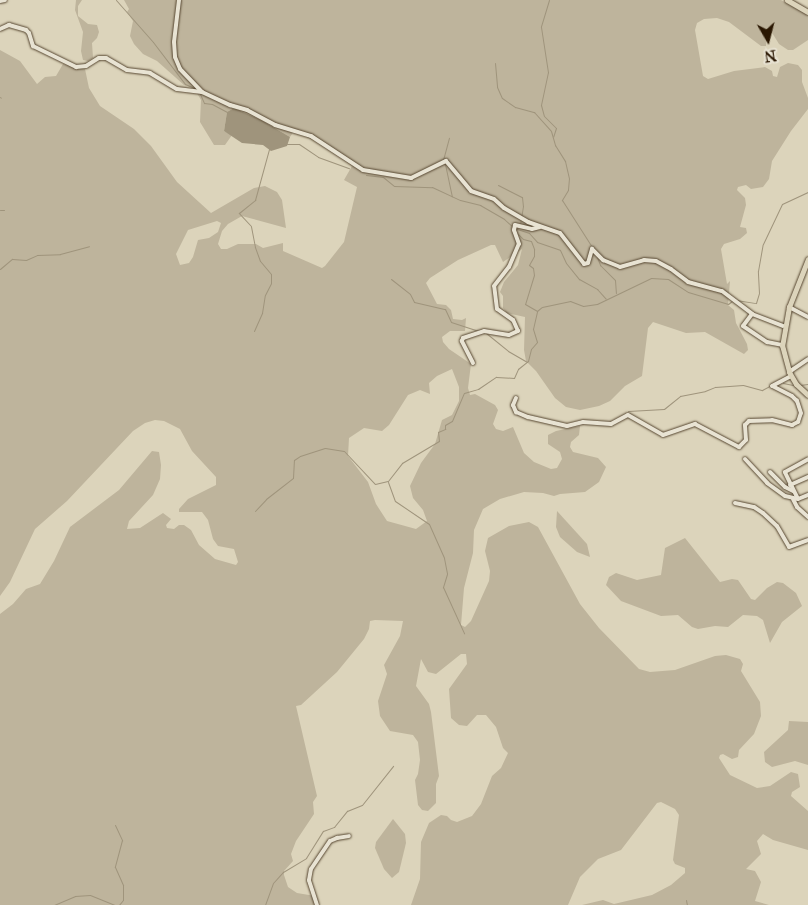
<!DOCTYPE html>
<html>
<head>
<meta charset="utf-8">
<style>
	body { margin:0 }
	#map { position:relative; width:808px; height:905px; overflow:hidden; background:#dcd4bb; font-family:"IM FELL Great Primer",serif }
	div>[style] { position:absolute }
	[style*='--x'] { left:calc(var(--x)*1px); top:calc(var(--y)*1px); width:calc(var(--w)*1px); rotate:calc(var(--a)*1deg) }
	.green>* { inset:0; background:#beb49c }
	.water>* { inset:0; background:#9f947c }
	.stream>* { height:1px; margin:-0.5px; padding:0 0.5px; transform-origin:0.5px; border-radius:0.5px; background:#9f947c }
	.roads { filter:drop-shadow(0 0 1px #564630) drop-shadow(0 0 1px #564630) }
	.minor>* { height:4px; margin:-2px; padding:0 2px; transform-origin:2px; border-radius:2px; background:#e8e3d3 }
	.major>* { height:5px; margin:-2.5px; padding:0 2.5px; transform-origin:2.5px; border-radius:2.5px; background:#dcd4bb }
	span { translate:-50% -50%; white-space:nowrap; text-align:center; line-height:1.15; -webkit-text-stroke:4px #e8e3d3; paint-order:stroke }
	.north { position:absolute; left:743px; top:15px; width:50px; height:50px; -webkit-text-stroke:4px #e8e3d3; paint-order:stroke; rotate:172deg; font-size:14px; font-weight:700; line-height:20px; text-align:center; color:#2a1702 }
	.north::after { content:''; display:block; margin:auto; width:18px; height:22px; background:#2a1702; clip-path:polygon(50% 0,100% 100%,50% 72%,0 100%) }
</style>
</head>
<body>
<div id="map">
	<div class="green">
		<i style="clip-path:polygon(76px 0,82px 0,78px 6px,78px 16px,88px 24px,97px 25px,99px 32px,97px 38px,92px 43px,93px 58px,88px 61px,83px 60px,81px 51px,83px 32px,75px 10px)"></i>
		<i style="clip-path:polygon(evenodd,124px 0,781px 0,808px 15px,808px 40px,793px 50px,788px 50px,779px 44px,771px 31px,767px 30px,766px 46px,761px 46px,729px 22px,717px 18px,704px 19px,697px 23px,695px 30px,703px 76px,708px 79px,734px 71px,765px 67px,772px 71px,773px 76px,777px 77px,780px 67px,788px 63px,798px 65px,802px 70px,802px 82px,808px 98px,808px 109px,791px 131px,772px 161px,769px 179px,763px 187px,751px 189px,746px 185px,738px 187px,737px 190px,745px 198px,746px 205px,740px 227px,746px 228px,747px 233px,740px 239px,724px 244px,721px 249px,727px 284px,730px 281px,728px 305px,734px 310px,736px 323px,747px 344px,748px 350px,744px 354px,705px 332px,686px 333px,653px 322px,648px 328px,642px 376px,625px 386px,610px 401px,599px 406px,580px 410px,566px 407px,555px 398px,536px 371px,526px 361px,524px 350px,525px 317px,507px 313px,503px 308px,503px 296px,500px 292px,504px 282px,518px 265px,522px 249px,503px 262px,495px 245px,491px 245px,458px 260px,430px 278px,426px 283px,437px 304px,446px 305px,451px 310px,453px 319px,462px 320px,466px 318px,465px 331px,450px 331px,442px 337px,443px 342px,449px 349px,471px 364px,468px 388px,470px 395px,475px 394px,495px 405px,498px 410px,493px 424px,496px 429px,503px 431px,513px 427px,524px 453px,534px 462px,551px 469px,557px 468px,562px 459px,560px 452px,548px 444px,548px 435px,556px 431px,580px 426px,579px 435px,571px 442px,570px 447px,573px 452px,598px 458px,606px 467px,599px 482px,585px 492px,560px 494px,554px 496px,543px 493px,524px 492px,500px 499px,483px 509px,474px 530px,473px 553px,464px 588px,461px 625px,465px 627px,471px 621px,489px 581px,490px 571px,485px 551px,488px 538px,509px 526px,529px 522px,538px 527px,580px 604px,599px 628px,639px 669px,650px 672px,675px 670px,715px 656px,726px 655px,740px 659px,743px 664px,741px 671px,760px 702px,761px 716px,754px 734px,739px 750px,738px 757px,732px 759px,723px 754px,720px 755px,719px 758px,730px 775px,757px 788px,770px 786px,791px 772px,798px 774px,800px 787px,792px 792px,791px 796px,808px 811px,808px 850px,773px 840px,763px 834px,757px 841px,761px 854px,746px 869px,755px 871px,761px 882px,755px 901px,769px 905px,582px 905px,603px 900px,614px 904px,652px 895px,671px 885px,685px 873px,685px 868px,675px 864px,673px 860px,679px 815px,675px 809px,661px 802px,657px 803px,621px 850px,598px 859px,580px 877px,568px 905px,411px 905px,420px 879px,421px 842px,429px 823px,441px 815px,447px 816px,451px 820px,457px 822px,472px 816px,481px 804px,492px 776px,501px 768px,508px 753px,503px 748px,496px 727px,486px 715px,477px 715px,467px 726px,459px 725px,451px 718px,449px 689px,467px 664px,466px 654px,461px 654px,436px 674px,428px 672px,421px 659px,416px 686px,429px 704px,431px 712px,439px 776px,436px 784px,436px 803px,428px 811px,422px 810px,418px 805px,415px 780px,418px 774px,420px 760px,418px 742px,413px 735px,390px 731px,380px 716px,378px 701px,387px 674px,384px 665px,400px 636px,403px 621px,375px 620px,370px 621px,369px 629px,364px 639px,337px 672px,301px 705px,296px 706px,317px 796px,313px 802px,314px 814px,296px 841px,291px 854px,293px 861px,284px 871px,284px 875px,288px 887px,297px 893px,315px 896px,317px 905px,0 905px,0 614px,13px 604px,26px 589px,40px 584px,54px 561px,70px 527px,119px 490px,152px 451px,159px 452px,161px 465px,160px 479px,153px 495px,129px 521px,127px 529px,140px 528px,163px 513px,171px 519px,166px 525px,167px 528px,174px 529px,179px 525px,184px 525px,191px 530px,199px 545px,215px 559px,236px 565px,238px 562px,234px 549px,218px 546px,213px 539px,208px 520px,202px 512px,179px 512px,179px 509px,188px 499px,216px 485px,216px 477px,192px 451px,180px 429px,164px 421px,155px 420px,145px 423px,133px 431px,67px 501px,35px 529px,10px 582px,0 596px,0 50px,20px 61px,37px 84px,45px 77px,56px 76px,63px 64px,85px 69px,89px 88px,100px 106px,134px 129px,151px 146px,177px 182px,211px 213px,254px 188px,265px 186px,277px 192px,282px 200px,286px 228px,242px 216px,228px 224px,222px 231px,218px 244px,221px 249px,227px 249px,238px 244px,256px 244px,263px 248px,283px 243px,283px 251px,322px 268px,325px 266px,344px 242px,357px 187px,344px 180px,352px 166px,326px 146px,294px 131px,290px 137px,261px 120px,234px 108px,227px 112px,224px 131px,232px 135px,225px 145px,214px 145px,200px 122px,201px 100px,194px 88px,184px 85px,157px 61px,143px 54px,134px 44px,130px 36px,133px 21px,127px 12px,129px 9px,124px 0,217px 221px,221px 223px,218px 232px,209px 238px,198px 240px,193px 257px,189px 263px,180px 265px,176px 254px,188px 230px,217px 221px,124px 0,452px 369px,459px 387px,459px 401px,452px 415px,442px 420px,435px 444px,421px 463px,410px 486px,413px 498px,423px 510px,427px 521px,416px 529px,387px 521px,376px 504px,368px 482px,348px 456px,349px 438px,364px 428px,382px 431px,389px 425px,408px 395px,420px 390px,430px 394px,429px 383px,437px 376px,452px 369px)"></i>
		<i style="clip-path:polygon(557px 511px,587px 544px,590px 557px,577px 552px,560px 537px,556px 527px)"></i>
		<i style="clip-path:polygon(685px 538px,720px 582px,732px 579px,738px 580px,751px 599px,755px 600px,767px 588px,777px 582px,783px 583px,796px 593px,802px 606px,782px 622px,770px 643px,763px 620px,757px 616px,743px 615px,728px 627px,715px 626px,698px 629px,692px 627px,678px 615px,661px 616px,621px 601px,606px 585px,609px 577px,616px 573px,637px 580px,661px 575px,665px 548px)"></i>
		<i style="clip-path:polygon(789px 721px,808px 722px,808px 765px,795px 761px,772px 767px,765px 762px,764px 752px,788px 730px)"></i>
		<i style="clip-path:polygon(393px 819px,405px 834px,406px 843px,399px 872px,392px 878px,384px 869px,375px 848px,376px 842px)"></i>
	</div>
	<div class="water">
		<i style="clip-path:polygon(234px 108px,261px 120px,290px 137px,287px 146px,271px 151px,263px 145px,242px 143px,224px 131px,227px 112px)"></i>
	</div>
	<div class="stream">
		<i style="--x:116;--y:0;--w:56;--a:48.6"></i>
		<i style="--x:153;--y:42;--w:53;--a:52.7"></i>
		<i style="--x:185;--y:84;--w:13;--a:23"></i>
		<i style="--x:549;--y:0;--w:28;--a:107"></i>
		<i style="--x:541;--y:27;--w:46;--a:81.2"></i>
		<i style="--x:548;--y:72;--w:34;--a:102"></i>
		<i style="--x:541;--y:105;--w:11;--a:75"></i>
		<i style="--x:544;--y:116;--w:17;--a:45"></i>
		<i style="--x:556;--y:128;--w:9;--a:108"></i>
		<i style="--x:495;--y:63;--w:24;--a:85"></i>
		<i style="--x:497;--y:87;--w:12;--a:66"></i>
		<i style="--x:502;--y:98;--w:16;--a:35"></i>
		<i style="--x:515;--y:107;--w:20;--a:15"></i>
		<i style="--x:534;--y:112;--w:25;--a:48"></i>
		<i style="--x:551;--y:131;--w:15;--a:74"></i>
		<i style="--x:555;--y:145;--w:19;--a:58"></i>
		<i style="--x:565;--y:161;--w:17;--a:77"></i>
		<i style="--x:569;--y:178;--w:12;--a:95"></i>
		<i style="--x:568;--y:190;--w:12;--a:121"></i>
		<i style="--x:562;--y:200;--w:56;--a:57.4"></i>
		<i style="--x:200;--y:94;--w:10;--a:66"></i>
		<i style="--x:204;--y:103;--w:8;--a:7"></i>
		<i style="--x:212;--y:104;--w:17;--a:28"></i>
		<i style="--x:0;--y:97;--w:1;--a:45"></i>
		<i style="--x:287;--y:144;--w:12;--a:0"></i>
		<i style="--x:299;--y:144;--w:23;--a:34"></i>
		<i style="--x:318;--y:157;--w:33;--a:20"></i>
		<i style="--x:443;--y:160;--w:23;--a:-75"></i>
		<i style="--x:445;--y:164;--w:33;--a:78"></i>
		<i style="--x:366;--y:175;--w:17;--a:7"></i>
		<i style="--x:383;--y:177;--w:14;--a:39"></i>
		<i style="--x:394;--y:186;--w:38;--a:2"></i>
		<i style="--x:432;--y:187;--w:31;--a:25"></i>
		<i style="--x:460;--y:200;--w:21;--a:14"></i>
		<i style="--x:480;--y:205;--w:28;--a:30"></i>
		<i style="--x:504;--y:219;--w:13;--a:42"></i>
		<i style="--x:514;--y:228;--w:16;--a:18"></i>
		<i style="--x:529;--y:233;--w:12;--a:48"></i>
		<i style="--x:537;--y:242;--w:24;--a:19"></i>
		<i style="--x:560;--y:250;--w:14;--a:65"></i>
		<i style="--x:566;--y:263;--w:21;--a:51"></i>
		<i style="--x:579;--y:279;--w:21;--a:29"></i>
		<i style="--x:597;--y:289;--w:13;--a:48"></i>
		<i style="--x:498;--y:185;--w:27;--a:27"></i>
		<i style="--x:522;--y:197;--w:9;--a:84"></i>
		<i style="--x:523;--y:206;--w:18;--a:99"></i>
		<i style="--x:0;--y:210;--w:4;--a:0"></i>
		<i style="--x:517;--y:233;--w:8;--a:45"></i>
		<i style="--x:523;--y:239;--w:8;--a:14"></i>
		<i style="--x:531;--y:241;--w:9;--a:69"></i>
		<i style="--x:534;--y:249;--w:7;--a:90"></i>
		<i style="--x:534;--y:256;--w:10;--a:119"></i>
		<i style="--x:529;--y:265;--w:5;--a:37"></i>
		<i style="--x:533;--y:268;--w:7;--a:82"></i>
		<i style="--x:534;--y:275;--w:30;--a:107"></i>
		<i style="--x:525;--y:304;--w:14;--a:30"></i>
		<i style="--x:597;--y:257;--w:9;--a:69"></i>
		<i style="--x:600;--y:265;--w:21;--a:45"></i>
		<i style="--x:615;--y:280;--w:13;--a:86"></i>
		<i style="--x:0;--y:269;--w:16;--a:-40"></i>
		<i style="--x:12;--y:259;--w:14;--a:4"></i>
		<i style="--x:26;--y:260;--w:12;--a:-24"></i>
		<i style="--x:37;--y:255;--w:23;--a:-2"></i>
		<i style="--x:60;--y:254;--w:30;--a:-15"></i>
		<i style="--x:391;--y:279;--w:24;--a:38"></i>
		<i style="--x:410;--y:294;--w:9;--a:63"></i>
		<i style="--x:414;--y:302;--w:32;--a:13"></i>
		<i style="--x:445;--y:309;--w:14;--a:65"></i>
		<i style="--x:451;--y:322;--w:29;--a:18"></i>
		<i style="--x:736;--y:300;--w:20;--a:9"></i>
		<i style="--x:756;--y:303;--w:10;--a:-73"></i>
		<i style="--x:759;--y:293;--w:22;--a:-93"></i>
		<i style="--x:758;--y:271;--w:27;--a:-80"></i>
		<i style="--x:763;--y:244;--w:44;--a:-64.6"></i>
		<i style="--x:782;--y:204;--w:29;--a:-25"></i>
		<i style="--x:254;--y:331;--w:20;--a:-66"></i>
		<i style="--x:262;--y:313;--w:18;--a:-81"></i>
		<i style="--x:265;--y:295;--w:13;--a:-63"></i>
		<i style="--x:271;--y:283;--w:9;--a:-90"></i>
		<i style="--x:271;--y:274;--w:17;--a:-130"></i>
		<i style="--x:260;--y:261;--w:15;--a:-110"></i>
		<i style="--x:255;--y:247;--w:21;--a:-101"></i>
		<i style="--x:251;--y:226;--w:18;--a:-133"></i>
		<i style="--x:239;--y:213;--w:21;--a:-39"></i>
		<i style="--x:255;--y:200;--w:53;--a:-74.6"></i>
		<i style="--x:486;--y:333;--w:28;--a:39"></i>
		<i style="--x:508;--y:351;--w:22;--a:30"></i>
		<i style="--x:783;--y:383;--w:10;--a:11"></i>
		<i style="--x:800;--y:385;--w:8;--a:-7"></i>
		<i style="--x:628;--y:411;--w:36;--a:-3"></i>
		<i style="--x:664;--y:409;--w:21;--a:-39"></i>
		<i style="--x:680;--y:396;--w:25;--a:-11"></i>
		<i style="--x:705;--y:391;--w:11;--a:-22"></i>
		<i style="--x:715;--y:387;--w:28;--a:-4"></i>
		<i style="--x:743;--y:385;--w:20;--a:15"></i>
		<i style="--x:762;--y:390;--w:19;--a:-28"></i>
		<i style="--x:388;--y:482;--w:20;--a:70"></i>
		<i style="--x:395;--y:501;--w:41;--a:34.1"></i>
		<i style="--x:429;--y:524;--w:37;--a:66"></i>
		<i style="--x:444;--y:558;--w:16;--a:79"></i>
		<i style="--x:447;--y:574;--w:14;--a:107"></i>
		<i style="--x:443;--y:587;--w:51;--a:65.5"></i>
		<i style="--x:255;--y:511;--w:16;--a:-47"></i>
		<i style="--x:266;--y:499;--w:34;--a:-38"></i>
		<i style="--x:293;--y:478;--w:18;--a:-87"></i>
		<i style="--x:294;--y:460;--w:7;--a:-34"></i>
		<i style="--x:300;--y:456;--w:26;--a:-18"></i>
		<i style="--x:325;--y:448;--w:19;--a:9"></i>
		<i style="--x:344;--y:451;--w:45;--a:46.8"></i>
		<i style="--x:375;--y:484;--w:13;--a:-13"></i>
		<i style="--x:388;--y:481;--w:23;--a:-52"></i>
		<i style="--x:402;--y:463;--w:43;--a:-30.7"></i>
		<i style="--x:439;--y:441;--w:9;--a:-96"></i>
		<i style="--x:438;--y:432;--w:8;--a:-23"></i>
		<i style="--x:445;--y:429;--w:4;--a:-90"></i>
		<i style="--x:445;--y:425;--w:8;--a:-30"></i>
		<i style="--x:452;--y:421;--w:30;--a:-67"></i>
		<i style="--x:464;--y:393;--w:15;--a:-16"></i>
		<i style="--x:478;--y:389;--w:22;--a:-34"></i>
		<i style="--x:496;--y:377;--w:18;--a:3"></i>
		<i style="--x:514;--y:378;--w:10;--a:-66"></i>
		<i style="--x:518;--y:369;--w:13;--a:-39"></i>
		<i style="--x:528;--y:361;--w:12;--a:-76"></i>
		<i style="--x:531;--y:349;--w:9;--a:-49"></i>
		<i style="--x:537;--y:342;--w:14;--a:-107"></i>
		<i style="--x:533;--y:329;--w:18;--a:-77"></i>
		<i style="--x:537;--y:311;--w:6;--a:-39"></i>
		<i style="--x:542;--y:307;--w:29;--a:-12"></i>
		<i style="--x:570;--y:301;--w:14;--a:21"></i>
		<i style="--x:583;--y:306;--w:14;--a:-8"></i>
		<i style="--x:597;--y:304;--w:60;--a:-25.7"></i>
		<i style="--x:651;--y:278;--w:17;--a:3"></i>
		<i style="--x:668;--y:279;--w:24;--a:33"></i>
		<i style="--x:688;--y:292;--w:42;--a:16.7"></i>
		<i style="--x:728;--y:304;--w:5;--a:-37"></i>
		<i style="--x:115;--y:825;--w:17;--a:65"></i>
		<i style="--x:122;--y:840;--w:28;--a:105"></i>
		<i style="--x:115;--y:867;--w:20;--a:66"></i>
		<i style="--x:123;--y:885;--w:15;--a:90"></i>
		<i style="--x:123;--y:900;--w:6;--a:129"></i>
		<i style="--x:686;--y:900;--w:5;--a:79"></i>
		<i style="--x:54;--y:905;--w:23;--a:-23"></i>
		<i style="--x:75;--y:896;--w:15;--a:-4"></i>
		<i style="--x:90;--y:895;--w:27;--a:22"></i>
		<i style="--x:265;--y:905;--w:23;--a:-70"></i>
		<i style="--x:273;--y:883;--w:15;--a:-48"></i>
		<i style="--x:283;--y:872;--w:27;--a:-31"></i>
		<i style="--x:306;--y:858;--w:32;--a:-58"></i>
		<i style="--x:323;--y:831;--w:12;--a:-20"></i>
		<i style="--x:334;--y:827;--w:21;--a:-51"></i>
		<i style="--x:347;--y:811;--w:16;--a:-22"></i>
		<i style="--x:362;--y:805;--w:50;--a:-51.5"></i>
	</div>
	<div class="roads">
		<div class="minor">
			<i style="--x:179;--y:0;--w:42;--a:96.8"></i>
			<i style="--x:174;--y:42;--w:15;--a:86"></i>
			<i style="--x:175;--y:57;--w:13;--a:67"></i>
			<i style="--x:180;--y:69;--w:32;--a:46"></i>
			<i style="--x:0;--y:1;--w:5;--a:-11"></i>
			<i style="--x:0;--y:29;--w:10;--a:-24"></i>
			<i style="--x:9;--y:25;--w:18;--a:16"></i>
			<i style="--x:26;--y:30;--w:4;--a:45"></i>
			<i style="--x:29;--y:33;--w:14;--a:73"></i>
			<i style="--x:33;--y:46;--w:48;--a:26"></i>
			<i style="--x:76;--y:67;--w:10;--a:-6"></i>
			<i style="--x:86;--y:66;--w:15;--a:-32"></i>
			<i style="--x:99;--y:58;--w:7;--a:0"></i>
			<i style="--x:106;--y:58;--w:24;--a:30"></i>
			<i style="--x:127;--y:70;--w:23;--a:7"></i>
			<i style="--x:150;--y:73;--w:31;--a:31"></i>
			<i style="--x:177;--y:89;--w:25;--a:7"></i>
			<i style="--x:202;--y:92;--w:31;--a:25"></i>
			<i style="--x:230;--y:105;--w:18;--a:16"></i>
			<i style="--x:247;--y:110;--w:32;--a:28"></i>
			<i style="--x:275;--y:125;--w:38;--a:17"></i>
			<i style="--x:311;--y:136;--w:62;--a:33.2"></i>
			<i style="--x:363;--y:170;--w:49;--a:9.5"></i>
			<i style="--x:411;--y:178;--w:39;--a:-26"></i>
			<i style="--x:446;--y:161;--w:39;--a:50"></i>
			<i style="--x:471;--y:191;--w:24;--a:19"></i>
			<i style="--x:494;--y:199;--w:13;--a:42"></i>
			<i style="--x:504;--y:208;--w:28;--a:30"></i>
			<i style="--x:528;--y:222;--w:34;--a:19"></i>
			<i style="--x:560;--y:233;--w:39;--a:52"></i>
			<i style="--x:584;--y:264;--w:4;--a:-14"></i>
			<i style="--x:588;--y:263;--w:15;--a:-74"></i>
			<i style="--x:592;--y:249;--w:16;--a:45"></i>
			<i style="--x:603;--y:260;--w:18;--a:22"></i>
			<i style="--x:620;--y:267;--w:25;--a:-16"></i>
			<i style="--x:644;--y:260;--w:12;--a:5"></i>
			<i style="--x:656;--y:261;--w:17;--a:28"></i>
			<i style="--x:671;--y:269;--w:21;--a:37"></i>
			<i style="--x:688;--y:282;--w:35;--a:15"></i>
			<i style="--x:722;--y:291;--w:38;--a:37"></i>
			<i style="--x:752;--y:314;--w:33;--a:21"></i>
			<i style="--x:789;--y:307;--w:21;--a:28"></i>
			<i style="--x:752;--y:314;--w:15;--a:127"></i>
			<i style="--x:743;--y:326;--w:29;--a:34"></i>
			<i style="--x:767;--y:342;--w:15;--a:11"></i>
			<i style="--x:473;--y:363;--w:25;--a:-117"></i>
			<i style="--x:462;--y:341;--w:3;--a:-72"></i>
			<i style="--x:463;--y:338;--w:22;--a:-18"></i>
			<i style="--x:484;--y:331;--w:25;--a:9"></i>
			<i style="--x:509;--y:335;--w:10;--a:-24"></i>
			<i style="--x:518;--y:331;--w:12;--a:-114"></i>
			<i style="--x:513;--y:320;--w:19;--a:-145"></i>
			<i style="--x:497;--y:309;--w:23;--a:-97"></i>
			<i style="--x:494;--y:286;--w:24;--a:-52"></i>
			<i style="--x:509;--y:267;--w:25;--a:-67"></i>
			<i style="--x:519;--y:244;--w:15;--a:-110"></i>
			<i style="--x:514;--y:230;--w:5;--a:-79"></i>
			<i style="--x:515;--y:225;--w:17;--a:13"></i>
			<i style="--x:532;--y:229;--w:8;--a:-14"></i>
			<i style="--x:789;--y:372;--w:23;--a:-34"></i>
			<i style="--x:516;--y:398;--w:8;--a:113"></i>
			<i style="--x:513;--y:405;--w:8;--a:67"></i>
			<i style="--x:516;--y:412;--w:13;--a:23"></i>
			<i style="--x:528;--y:417;--w:40;--a:13"></i>
			<i style="--x:567;--y:426;--w:16;--a:-14"></i>
			<i style="--x:583;--y:422;--w:28;--a:4"></i>
			<i style="--x:611;--y:424;--w:19;--a:-28"></i>
			<i style="--x:628;--y:415;--w:40;--a:29.7"></i>
			<i style="--x:663;--y:435;--w:34;--a:-19"></i>
			<i style="--x:695;--y:424;--w:50;--a:27.6"></i>
			<i style="--x:739;--y:447;--w:10;--a:-45"></i>
			<i style="--x:746;--y:440;--w:15;--a:-94"></i>
			<i style="--x:745;--y:425;--w:6;--a:-45"></i>
			<i style="--x:749;--y:421;--w:23;--a:-2"></i>
			<i style="--x:772;--y:420;--w:21;--a:14"></i>
			<i style="--x:792;--y:425;--w:7;--a:-27"></i>
			<i style="--x:798;--y:422;--w:9;--a:-72"></i>
			<i style="--x:801;--y:413;--w:13;--a:-108"></i>
			<i style="--x:797;--y:401;--w:7;--a:-135"></i>
			<i style="--x:792;--y:396;--w:22;--a:-153"></i>
			<i style="--x:772;--y:386;--w:21;--a:-28"></i>
			<i style="--x:745;--y:459;--w:33;--a:47"></i>
			<i style="--x:767;--y:483;--w:22;--a:36"></i>
			<i style="--x:785;--y:496;--w:13;--a:13"></i>
			<i style="--x:798;--y:499;--w:11;--a:-22"></i>
			<i style="--x:770;--y:472;--w:21;--a:45"></i>
			<i style="--x:785;--y:487;--w:9;--a:27"></i>
			<i style="--x:790;--y:485;--w:20;--a:-24"></i>
			<i style="--x:793;--y:499;--w:9;--a:63"></i>
			<i style="--x:797;--y:507;--w:15;--a:42"></i>
			<i style="--x:798;--y:499;--w:30;--a:-116"></i>
			<i style="--x:785;--y:472;--w:26;--a:-29"></i>
			<i style="--x:735;--y:503;--w:19;--a:12"></i>
			<i style="--x:754;--y:507;--w:11;--a:34"></i>
			<i style="--x:763;--y:513;--w:19;--a:43"></i>
			<i style="--x:777;--y:526;--w:24;--a:60"></i>
			<i style="--x:789;--y:547;--w:20;--a:-20"></i>
			<i style="--x:317;--y:905;--w:26;--a:-108"></i>
			<i style="--x:309;--y:880;--w:11;--a:-80"></i>
			<i style="--x:311;--y:869;--w:34;--a:-56"></i>
			<i style="--x:330;--y:841;--w:8;--a:-23"></i>
			<i style="--x:337;--y:838;--w:12;--a:-9"></i>
		</div>
		<div class="major">
			<i style="--x:787;--y:0;--w:24;--a:30"></i>
			<i style="--x:808;--y:259;--w:52;--a:111.6"></i>
			<i style="--x:789;--y:307;--w:39;--a:100"></i>
			<i style="--x:782;--y:345;--w:28;--a:75"></i>
			<i style="--x:789;--y:372;--w:14;--a:60"></i>
			<i style="--x:796;--y:384;--w:16;--a:43"></i>
		</div>
	</div>
	<div class="north">N</div>
</div>
</body>
</html>
